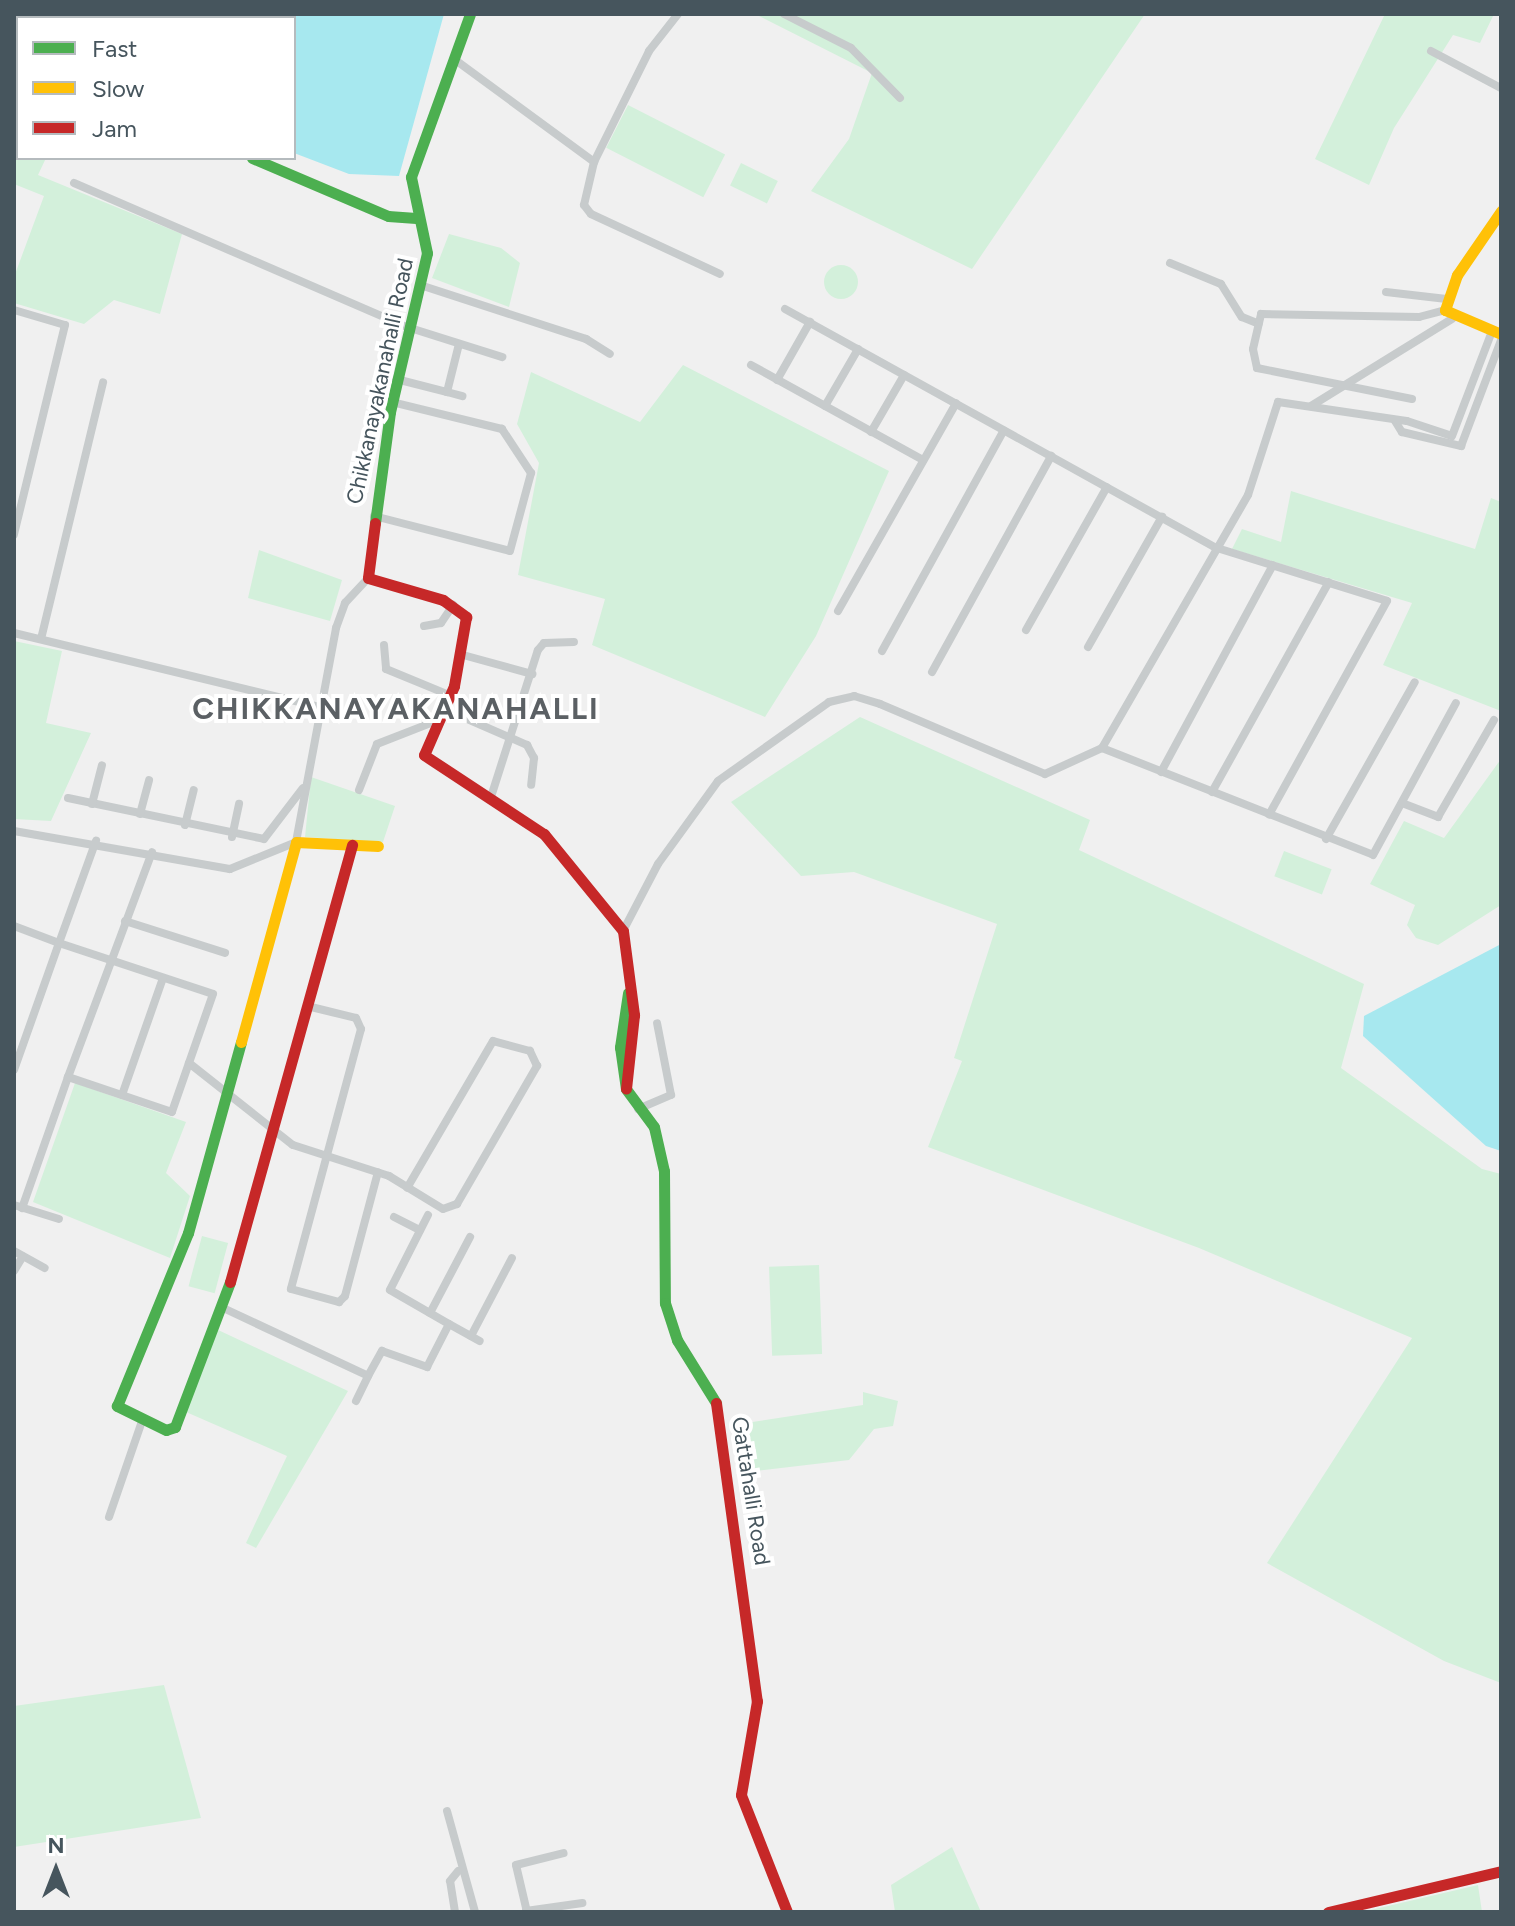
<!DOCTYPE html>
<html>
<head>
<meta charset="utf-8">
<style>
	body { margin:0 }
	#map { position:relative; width:1515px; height:1926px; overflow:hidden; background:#f0f0f0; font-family:Figtree,sans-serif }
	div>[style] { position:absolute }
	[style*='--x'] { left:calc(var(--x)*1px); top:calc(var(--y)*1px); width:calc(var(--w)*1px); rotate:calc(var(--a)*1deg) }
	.green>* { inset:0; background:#d3f0db; transform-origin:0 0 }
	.round { border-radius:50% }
	.water>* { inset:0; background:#a7e8ef }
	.street>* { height:8px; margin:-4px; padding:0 4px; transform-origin:4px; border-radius:4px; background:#c7cbcc }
	.fast>* { height:11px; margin:-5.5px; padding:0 5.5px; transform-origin:5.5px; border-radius:5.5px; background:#4caf50 }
	.slow>* { height:11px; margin:-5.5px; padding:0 5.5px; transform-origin:5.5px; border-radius:5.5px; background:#ffc107 }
	.jam>* { height:11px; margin:-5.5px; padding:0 5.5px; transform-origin:5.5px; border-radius:5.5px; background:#c62828 }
	span { translate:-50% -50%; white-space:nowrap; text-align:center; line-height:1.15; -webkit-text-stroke:8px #fff; paint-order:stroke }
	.street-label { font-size:22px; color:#46555d }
	.district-label { font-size:30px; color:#5b6064; font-weight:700; letter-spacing:2px }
	.frame { position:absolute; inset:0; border:16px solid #46555d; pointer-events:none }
	.legend { position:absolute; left:16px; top:16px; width:280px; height:144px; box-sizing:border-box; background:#fff; border:2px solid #b5bbbe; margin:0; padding:10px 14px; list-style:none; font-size:24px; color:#46555d }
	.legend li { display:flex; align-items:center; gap:16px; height:40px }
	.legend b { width:40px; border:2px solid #b5bbbe }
	.north { position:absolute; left:16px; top:1830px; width:80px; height:80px; -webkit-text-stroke:6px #fff; paint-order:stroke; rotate:0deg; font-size:22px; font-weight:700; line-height:32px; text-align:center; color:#46555d }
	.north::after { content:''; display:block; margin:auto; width:28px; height:36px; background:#46555d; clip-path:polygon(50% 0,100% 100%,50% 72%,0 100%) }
</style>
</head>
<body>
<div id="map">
	<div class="green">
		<i style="clip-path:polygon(755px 14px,1145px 14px,972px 269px,811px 191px,849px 139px,872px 73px)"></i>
		<i style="clip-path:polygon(1385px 14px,1494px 14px,1480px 43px,1453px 35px,1394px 128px,1369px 185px,1315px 159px)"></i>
		<i style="left:628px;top:105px;width:109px;height:48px;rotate:27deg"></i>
		<i style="clip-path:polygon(18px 112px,18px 158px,46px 158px,38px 175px,182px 234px,160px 314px,114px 300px,84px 324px,14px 303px,14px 277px,44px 196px,14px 184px)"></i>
		<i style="left:741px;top:163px;width:41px;height:25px;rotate:26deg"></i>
		<i style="clip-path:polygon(449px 234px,501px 248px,520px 263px,509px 307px,432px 278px)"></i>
		<i class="round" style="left:824px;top:265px;width:34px;height:34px"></i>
		<i style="clip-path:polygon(683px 365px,889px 471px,816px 636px,765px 717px,592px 645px,605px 599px,518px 575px,539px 463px,517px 424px,531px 372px,640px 422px)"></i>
		<i style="clip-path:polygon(1291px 491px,1475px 549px,1491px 498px,1501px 502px,1501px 711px,1383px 665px,1412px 603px,1232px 549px,1242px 529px,1281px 542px)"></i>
		<i style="clip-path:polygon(259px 550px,342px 580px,330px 621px,248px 598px)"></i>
		<i style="clip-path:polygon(14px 641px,62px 651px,46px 723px,91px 733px,51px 821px,14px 819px)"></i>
		<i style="clip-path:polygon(860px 717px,1090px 820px,1079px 850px,1364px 984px,1341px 1068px,1482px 1169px,1501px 1174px,1501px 1683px,1444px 1661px,1267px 1563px,1412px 1338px,1199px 1248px,928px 1147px,962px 1061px,954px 1058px,997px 924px,854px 872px,801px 876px,731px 802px)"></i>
		<i style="clip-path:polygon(1501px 759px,1501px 905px,1438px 945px,1416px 938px,1407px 925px,1415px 905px,1370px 884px,1404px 821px,1444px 838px)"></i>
		<i style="clip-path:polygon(311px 777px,395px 806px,383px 842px,305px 837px)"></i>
		<i style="left:1284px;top:851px;width:51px;height:27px;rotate:21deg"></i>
		<i style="clip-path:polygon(75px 1083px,186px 1122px,166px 1173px,190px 1196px,170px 1258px,33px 1202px)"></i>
		<i style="left:202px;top:1236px;width:27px;height:52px;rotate:15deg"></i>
		<i style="left:819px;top:1265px;width:89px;height:50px;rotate:88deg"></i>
		<i style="clip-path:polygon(216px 1329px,348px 1391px,256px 1548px,246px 1543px,287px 1456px,186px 1412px)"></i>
		<i style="clip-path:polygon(863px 1392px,898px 1401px,893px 1426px,874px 1429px,849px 1460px,746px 1472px,739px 1424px,863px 1405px)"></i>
		<i style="clip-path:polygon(164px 1685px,201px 1818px,14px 1847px,14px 1706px)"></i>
		<i style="clip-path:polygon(952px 1847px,981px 1912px,895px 1912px,891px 1885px)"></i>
		<i style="clip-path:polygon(1478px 1885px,1482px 1912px,1362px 1912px)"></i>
	</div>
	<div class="water">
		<i style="clip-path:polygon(14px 14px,444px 14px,399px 176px,349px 174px,294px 153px,294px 18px,18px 18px,18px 76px)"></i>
		<i style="clip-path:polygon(1501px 944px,1501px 1151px,1486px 1146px,1363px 1036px,1364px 1016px)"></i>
	</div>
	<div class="street">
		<i style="--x:784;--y:14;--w:75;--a:26.9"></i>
		<i style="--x:851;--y:48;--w:70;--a:45.6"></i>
		<i style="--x:1431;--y:51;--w:79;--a:27.9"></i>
		<i style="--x:454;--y:59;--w:174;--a:36.3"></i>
		<i style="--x:594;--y:162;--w:124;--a:-63.6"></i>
		<i style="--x:649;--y:51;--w:47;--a:-51.9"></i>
		<i style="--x:594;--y:162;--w:44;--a:103.1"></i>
		<i style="--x:584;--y:205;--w:11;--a:52"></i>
		<i style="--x:591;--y:214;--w:142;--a:24.9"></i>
		<i style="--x:74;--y:183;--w:363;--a:23.4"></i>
		<i style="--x:407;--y:327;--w:100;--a:17.5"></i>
		<i style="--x:1170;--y:263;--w:55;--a:22.4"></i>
		<i style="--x:1221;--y:284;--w:39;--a:58"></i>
		<i style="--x:1242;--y:317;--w:18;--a:22"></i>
		<i style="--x:420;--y:285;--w:175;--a:18"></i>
		<i style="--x:586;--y:339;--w:28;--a:32"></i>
		<i style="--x:1386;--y:292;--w:61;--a:6.5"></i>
		<i style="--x:785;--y:309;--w:494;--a:29"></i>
		<i style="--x:1217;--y:548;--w:178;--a:17.3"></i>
		<i style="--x:1387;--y:601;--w:244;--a:118.9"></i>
		<i style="--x:14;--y:310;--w:53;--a:16.4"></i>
		<i style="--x:65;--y:325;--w:216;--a:103.7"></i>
		<i style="--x:751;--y:365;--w:196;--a:28.9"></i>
		<i style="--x:396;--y:379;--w:53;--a:14.3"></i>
		<i style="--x:447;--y:392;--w:49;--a:-76"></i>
		<i style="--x:777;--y:380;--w:67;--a:-60.4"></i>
		<i style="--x:447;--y:392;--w:16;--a:15"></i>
		<i style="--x:1412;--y:399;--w:158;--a:-168.7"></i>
		<i style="--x:1257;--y:368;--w:19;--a:-102"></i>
		<i style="--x:1253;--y:349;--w:36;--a:-77"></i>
		<i style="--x:1261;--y:314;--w:158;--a:1.1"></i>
		<i style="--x:1419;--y:317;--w:27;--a:-15"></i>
		<i style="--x:825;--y:406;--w:66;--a:-59.9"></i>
		<i style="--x:1311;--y:406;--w:166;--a:-31.7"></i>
		<i style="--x:1395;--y:421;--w:13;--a:58"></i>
		<i style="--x:1402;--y:432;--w:61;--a:13.3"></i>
		<i style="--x:1461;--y:446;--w:113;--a:-69.3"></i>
		<i style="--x:871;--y:432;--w:66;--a:-59.9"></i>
		<i style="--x:374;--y:516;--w:140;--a:14.4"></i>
		<i style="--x:510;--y:551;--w:81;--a:-74.9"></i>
		<i style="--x:531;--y:473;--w:53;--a:-123.4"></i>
		<i style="--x:502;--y:429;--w:113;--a:-166.2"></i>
		<i style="--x:838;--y:611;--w:239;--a:-60.4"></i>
		<i style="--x:424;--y:626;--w:17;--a:-10"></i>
		<i style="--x:441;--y:623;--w:22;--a:-56"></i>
		<i style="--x:1026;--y:630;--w:164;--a:-60.5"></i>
		<i style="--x:14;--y:633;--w:315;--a:13.6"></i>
		<i style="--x:41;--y:639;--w:264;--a:-76.4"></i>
		<i style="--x:384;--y:645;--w:24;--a:85"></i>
		<i style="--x:386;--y:669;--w:68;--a:22.4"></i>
		<i style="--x:1088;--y:647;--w:150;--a:-60.4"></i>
		<i style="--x:882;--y:651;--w:252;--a:-61.1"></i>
		<i style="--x:463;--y:655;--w:72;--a:15.4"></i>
		<i style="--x:932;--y:672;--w:247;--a:-61.1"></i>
		<i style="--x:442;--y:708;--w:93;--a:23.5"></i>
		<i style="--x:527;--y:745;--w:15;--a:62"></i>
		<i style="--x:534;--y:758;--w:27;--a:96"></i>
		<i style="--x:1102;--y:748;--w:291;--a:21.5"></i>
		<i style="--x:1373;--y:855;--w:173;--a:-61.4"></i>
		<i style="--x:1161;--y:772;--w:235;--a:-61.6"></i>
		<i style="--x:359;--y:790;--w:49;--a:-68.6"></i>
		<i style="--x:377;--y:744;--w:63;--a:-21.3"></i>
		<i style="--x:1212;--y:792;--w:240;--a:-60.9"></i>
		<i style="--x:68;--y:798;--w:200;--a:11.8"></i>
		<i style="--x:264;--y:839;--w:64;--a:-52.6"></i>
		<i style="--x:490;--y:800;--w:157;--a:-72.3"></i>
		<i style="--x:538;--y:650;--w:9;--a:-49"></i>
		<i style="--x:544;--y:643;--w:30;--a:-2"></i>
		<i style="--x:1402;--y:803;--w:39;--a:21"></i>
		<i style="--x:1438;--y:817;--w:112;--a:-60"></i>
		<i style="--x:92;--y:804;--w:40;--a:-75.6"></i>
		<i style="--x:140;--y:814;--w:35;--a:-75"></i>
		<i style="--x:185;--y:825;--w:36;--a:-76"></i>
		<i style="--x:14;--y:831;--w:219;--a:10"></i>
		<i style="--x:230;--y:869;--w:71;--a:-22.2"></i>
		<i style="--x:296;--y:842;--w:218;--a:-79.4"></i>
		<i style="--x:336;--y:628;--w:27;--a:-70"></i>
		<i style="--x:345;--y:603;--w:34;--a:-47"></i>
		<i style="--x:232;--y:837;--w:34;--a:-78"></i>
		<i style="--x:1326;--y:839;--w:180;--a:-60.5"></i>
		<i style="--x:125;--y:921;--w:105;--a:17.7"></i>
		<i style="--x:14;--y:926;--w:48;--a:20.7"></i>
		<i style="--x:59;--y:943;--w:109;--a:-70.1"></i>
		<i style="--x:623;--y:931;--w:76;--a:-62.4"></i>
		<i style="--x:658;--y:864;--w:102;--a:-54.1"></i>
		<i style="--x:718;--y:781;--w:136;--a:-35.4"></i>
		<i style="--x:829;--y:702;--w:26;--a:-13"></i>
		<i style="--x:854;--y:696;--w:27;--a:17"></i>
		<i style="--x:880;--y:704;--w:179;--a:23"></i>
		<i style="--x:1045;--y:774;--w:63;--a:-24.5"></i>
		<i style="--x:1102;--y:748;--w:292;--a:-60"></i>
		<i style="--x:1248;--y:495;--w:98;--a:-72.1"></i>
		<i style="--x:1278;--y:402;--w:130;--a:8.4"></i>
		<i style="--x:1407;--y:421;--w:47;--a:18.4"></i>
		<i style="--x:1452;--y:436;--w:112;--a:-69.1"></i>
		<i style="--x:307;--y:1006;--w:50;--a:13.8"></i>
		<i style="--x:356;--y:1018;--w:12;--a:66"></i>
		<i style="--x:361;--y:1029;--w:269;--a:105.1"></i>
		<i style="--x:291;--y:1289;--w:50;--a:15.2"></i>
		<i style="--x:339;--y:1302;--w:8;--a:-45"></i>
		<i style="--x:345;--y:1296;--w:128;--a:-75.1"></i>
		<i style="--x:189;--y:1063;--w:132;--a:38.3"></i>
		<i style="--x:293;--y:1145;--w:101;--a:17.9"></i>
		<i style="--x:389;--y:1176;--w:63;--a:31.4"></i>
		<i style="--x:443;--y:1209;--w:15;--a:-20"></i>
		<i style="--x:457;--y:1204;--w:160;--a:-59.9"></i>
		<i style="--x:537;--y:1066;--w:17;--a:-115"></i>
		<i style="--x:530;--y:1051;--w:38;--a:-165"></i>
		<i style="--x:493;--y:1041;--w:170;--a:120.3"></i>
		<i style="--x:14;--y:1070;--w:135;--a:-70.5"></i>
		<i style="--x:59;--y:943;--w:162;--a:18.3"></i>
		<i style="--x:213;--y:994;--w:125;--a:109.2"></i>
		<i style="--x:172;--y:1112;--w:110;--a:-161.4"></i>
		<i style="--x:68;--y:1077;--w:139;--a:109.3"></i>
		<i style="--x:68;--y:1077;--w:240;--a:-69.5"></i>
		<i style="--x:122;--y:1095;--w:124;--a:-70.7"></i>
		<i style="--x:638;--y:1109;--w:36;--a:-23"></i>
		<i style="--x:671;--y:1095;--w:73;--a:-101"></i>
		<i style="--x:14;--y:1205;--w:47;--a:17.3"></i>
		<i style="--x:428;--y:1215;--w:84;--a:116.9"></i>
		<i style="--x:390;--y:1290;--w:68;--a:30"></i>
		<i style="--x:394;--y:1217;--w:29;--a:27"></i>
		<i style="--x:14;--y:1251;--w:35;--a:29"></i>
		<i style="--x:14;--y:1271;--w:17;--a:-59"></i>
		<i style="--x:221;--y:1307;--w:162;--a:25.1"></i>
		<i style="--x:368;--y:1376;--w:29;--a:-61"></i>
		<i style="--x:382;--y:1351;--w:48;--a:19.6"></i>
		<i style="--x:427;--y:1367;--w:48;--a:-62.9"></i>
		<i style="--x:449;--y:1324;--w:35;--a:29"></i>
		<i style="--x:430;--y:1313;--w:86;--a:-62.2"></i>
		<i style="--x:471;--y:1336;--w:88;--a:-62.3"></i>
		<i style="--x:356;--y:1401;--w:28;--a:-64"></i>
		<i style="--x:109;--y:1517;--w:102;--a:-71"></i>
		<i style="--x:447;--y:1811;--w:105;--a:74.5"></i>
		<i style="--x:526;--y:1911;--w:57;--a:-8.1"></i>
		<i style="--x:455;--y:1912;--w:31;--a:-99"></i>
		<i style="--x:450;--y:1881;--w:13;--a:-51"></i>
		<i style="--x:527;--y:1912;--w:48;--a:-103.2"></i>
		<i style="--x:516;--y:1865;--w:49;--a:-14"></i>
	</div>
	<div class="fast">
		<i style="--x:14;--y:101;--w:4;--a:-14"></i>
		<i style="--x:252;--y:158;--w:148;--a:23.1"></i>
		<i style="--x:388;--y:216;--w:28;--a:4"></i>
		<i style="--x:375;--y:523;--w:112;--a:-82.3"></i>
		<i style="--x:390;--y:412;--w:163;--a:-76.9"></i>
		<i style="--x:427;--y:253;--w:78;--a:-101.9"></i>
		<i style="--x:411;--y:177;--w:173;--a:-70.1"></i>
		<i style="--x:628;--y:993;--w:55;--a:98.4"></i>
		<i style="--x:620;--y:1047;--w:42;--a:81.9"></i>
		<i style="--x:626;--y:1089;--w:47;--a:53.6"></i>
		<i style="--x:654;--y:1127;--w:45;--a:77.2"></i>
		<i style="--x:664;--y:1171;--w:132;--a:89.6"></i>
		<i style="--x:665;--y:1303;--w:39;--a:72"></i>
		<i style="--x:677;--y:1340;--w:74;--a:58.2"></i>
		<i style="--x:230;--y:1282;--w:155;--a:110.8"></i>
		<i style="--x:175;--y:1427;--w:9;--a:162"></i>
		<i style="--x:166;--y:1430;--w:55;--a:-153.9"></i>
		<i style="--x:117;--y:1406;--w:187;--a:-67.7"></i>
		<i style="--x:188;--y:1233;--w:198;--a:-74.5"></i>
	</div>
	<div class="slow">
		<i style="--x:1501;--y:211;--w:78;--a:124.5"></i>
		<i style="--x:1457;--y:275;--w:37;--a:109"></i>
		<i style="--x:1445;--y:310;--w:61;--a:23.2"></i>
		<i style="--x:241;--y:1042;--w:207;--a:-74.6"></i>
		<i style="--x:296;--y:842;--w:82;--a:2.8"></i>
	</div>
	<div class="jam">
		<i style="--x:375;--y:523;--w:55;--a:97.3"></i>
		<i style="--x:368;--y:578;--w:78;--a:16.3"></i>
		<i style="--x:443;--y:600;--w:29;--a:36"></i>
		<i style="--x:466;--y:617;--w:70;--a:99.9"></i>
		<i style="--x:454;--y:686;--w:75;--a:113.5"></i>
		<i style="--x:424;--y:755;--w:144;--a:33.4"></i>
		<i style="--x:544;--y:834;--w:125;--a:50.8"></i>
		<i style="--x:623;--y:931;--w:85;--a:82.5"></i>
		<i style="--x:634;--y:1015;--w:74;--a:96.2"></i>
		<i style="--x:230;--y:1282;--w:454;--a:-74.4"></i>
		<i style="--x:716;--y:1403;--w:301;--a:82.2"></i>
		<i style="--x:757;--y:1701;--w:95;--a:99.7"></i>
		<i style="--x:741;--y:1795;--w:126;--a:68.5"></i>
		<i style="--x:1328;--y:1912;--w:178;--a:-13.3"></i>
	</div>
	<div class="street-label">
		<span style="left:380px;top:381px;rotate:-78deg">Chikkanayakanahalli Road</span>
		<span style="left:751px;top:1491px;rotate:81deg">Gattahalli Road</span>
	</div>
	<div class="district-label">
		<span style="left:396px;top:709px">CHIKKANAYAKANAHALLI</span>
	</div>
	<div class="frame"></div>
	<ul class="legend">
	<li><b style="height:10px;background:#4caf50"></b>Fast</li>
	<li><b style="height:10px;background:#ffc107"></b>Slow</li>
	<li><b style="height:10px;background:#c62828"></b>Jam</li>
	</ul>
	<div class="north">N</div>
</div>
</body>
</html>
